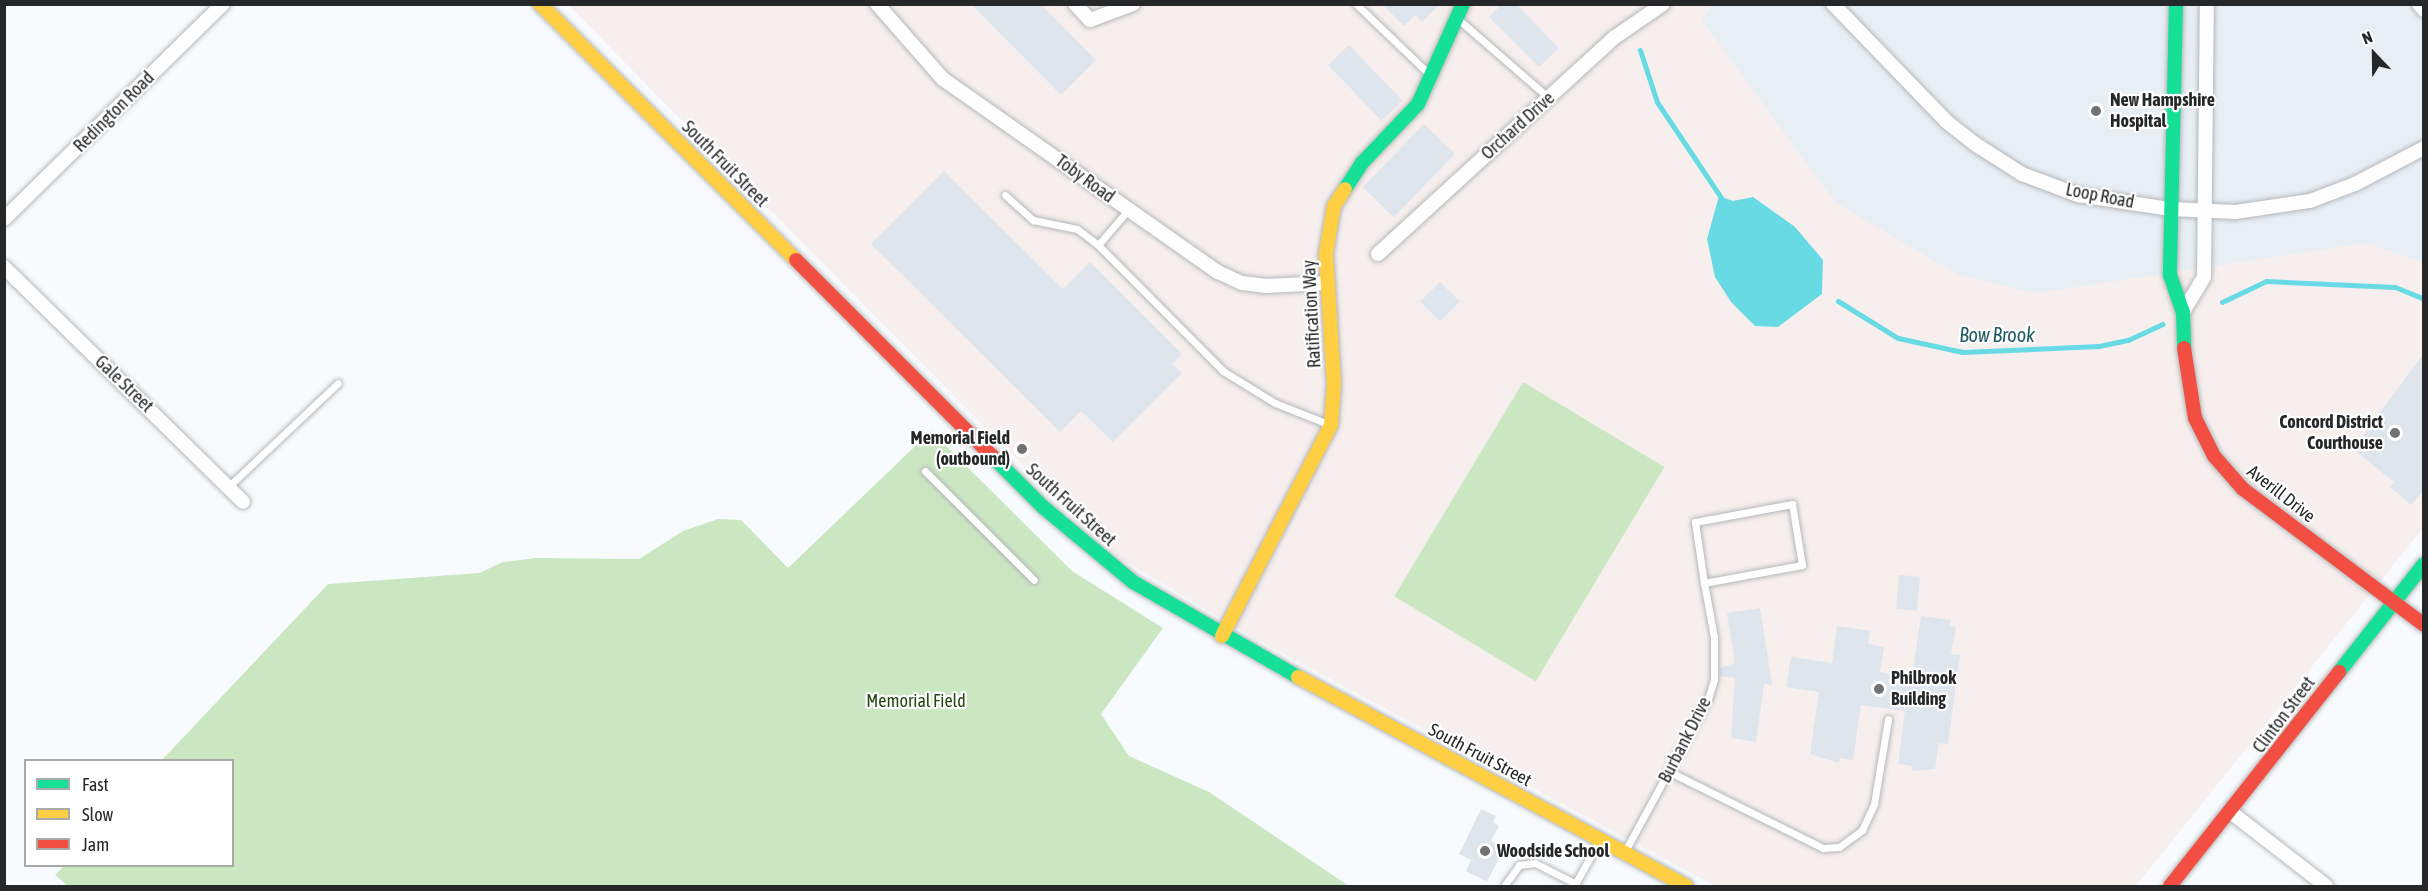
<!DOCTYPE html>
<html>
<head>
<meta charset="utf-8">
<style>
	body { margin:0 }
	#map { position:relative; width:2428px; height:891px; overflow:hidden; background:#f8fbfd; font-family:"Asap Condensed",sans-serif }
	div>[style] { position:absolute }
	[style*='--x'] { left:calc(var(--x)*1px); top:calc(var(--y)*1px); width:calc(var(--w)*1px); rotate:calc(var(--a)*1deg) }
	.commercial>* { inset:0; background:#f6efee }
	.built>* { inset:0; background:#e7eef4 }
	.green>* { inset:0; background:#cbe7c2; transform-origin:0 0 }
	.water>* { inset:0; background:#68dae4 }
	.stream>* { height:5px; margin:-2.5px; padding:0 2.5px; transform-origin:2.5px; border-radius:2.5px; background:#68dae4 }
	.building>* { inset:0; background:#dee5ec; transform-origin:0 0 }
	.roads { filter:drop-shadow(0 0 2px #b5b7b9) drop-shadow(0 0 2px #b5b7b9) }
	.lane>* { height:7px; margin:-3.5px; padding:0 3.5px; transform-origin:3.5px; border-radius:3.5px; background:#fefeff }
	.street>* { height:14px; margin:-7px; padding:0 7px; transform-origin:7px; border-radius:7px; background:#fefeff }
	.fast>* { height:14px; margin:-7px; padding:0 7px; transform-origin:7px; border-radius:7px; background:#16e098 }
	.slow>* { height:14px; margin:-7px; padding:0 7px; transform-origin:7px; border-radius:7px; background:#ffcf43 }
	.jam>* { height:14px; margin:-7px; padding:0 7px; transform-origin:7px; border-radius:7px; background:#f24e42 }
	.dots>* { width:16px; height:16px; translate:-50% -50%; box-sizing:border-box; border:3px solid #fff; border-radius:50% }
	span { translate:-50% -50%; white-space:nowrap; text-align:center; line-height:1.15; -webkit-text-stroke:4.5px #fff; paint-order:stroke }
	.poi-label { font-size:18px; color:#252728; font-weight:700 }
	.left { translate:0 -50%; text-align:left }
	.right { translate:-100% -50%; text-align:right }
	.street-label { font-size:18px; color:#252728 }
	.park-label { font-size:18px; color:#244810 }
	.water-label { font-size:20px; color:#1e5b61; font-style:italic }
	.frame { position:absolute; inset:0; border:6px solid #252728; pointer-events:none }
	.legend { position:absolute; left:24px; top:759px; width:210px; height:108px; box-sizing:border-box; background:#fff; border:2px solid #a8a9a9; margin:0; padding:8px 10px; list-style:none; font-size:18px; color:#252728 }
	.legend li { display:flex; align-items:center; gap:12px; height:30px }
	.legend b { width:30px; border:2px solid #a8a9a9 }
	.north { position:absolute; left:2344px; top:24px; width:60px; height:60px; -webkit-text-stroke:4px #fff; paint-order:stroke; rotate:338deg; font-size:16px; font-weight:700; line-height:24px; text-align:center; color:#252728 }
	.north::after { content:''; display:block; margin:auto; width:21px; height:27px; background:#252728; clip-path:polygon(50% 0,100% 100%,50% 72%,0 100%) }
</style>
</head>
<body>
<div id="map">
	<div class="commercial">
		<i style="clip-path:polygon(568px 5px,2423px 5px,2423px 528px,2136px 886px,1715px 886px,1254px 638px,1125px 561px,1091px 535px)"></i>
	</div>
	<div class="built">
		<i style="clip-path:polygon(1713px 4px,2423px 5px,2423px 262px,2366px 243px,2036px 293px,1958px 275px,1835px 202px,1702px 20px)"></i>
	</div>
	<div class="green">
		<i style="left:1523px;top:382px;width:165px;height:250px;rotate:31deg"></i>
		<i style="clip-path:polygon(931px 431px,1072px 571px,1163px 628px,1101px 714px,1129px 756px,1209px 792px,1349px 886px,68px 886px,55px 875px,64px 866px,232px 866px,232px 760px,162px 760px,328px 584px,479px 573px,503px 562px,535px 558px,639px 559px,683px 531px,718px 519px,741px 520px,788px 568px)"></i>
	</div>
	<div class="water">
		<i style="clip-path:polygon(1719px 196px,1733px 201px,1753px 197px,1795px 227px,1823px 260px,1822px 294px,1778px 327px,1755px 326px,1731px 302px,1715px 277px,1707px 239px)"></i>
	</div>
	<div class="stream">
		<i style="--x:1640;--y:50;--w:55;--a:71.9"></i>
		<i style="--x:1657;--y:102;--w:117;--a:56.2"></i>
		<i style="--x:1838;--y:301;--w:70;--a:31.7"></i>
		<i style="--x:1898;--y:338;--w:66;--a:12.3"></i>
		<i style="--x:1962;--y:352;--w:137;--a:-2.5"></i>
		<i style="--x:2099;--y:346;--w:30;--a:-12"></i>
		<i style="--x:2128;--y:340;--w:38;--a:-25"></i>
		<i style="--x:2222;--y:302;--w:49;--a:-25.5"></i>
		<i style="--x:2266;--y:281;--w:129;--a:2.7"></i>
		<i style="--x:2395;--y:287;--w:31;--a:22"></i>
	</div>
	<div class="building">
		<i style="clip-path:polygon(971px 4px,1041px 4px,1096px 60px,1061px 95px)"></i>
		<i style="clip-path:polygon(1382px 4px,1440px 4px,1422px 22px,1415px 15px,1404px 26px)"></i>
		<i style="clip-path:polygon(1502px 4px,1516px 4px,1559px 48px,1539px 67px,1489px 17px)"></i>
		<i style="left:1349px;top:45px;width:77px;height:29px;rotate:46deg"></i>
		<i style="left:1424px;top:124px;width:43px;height:88px;rotate:44deg"></i>
		<i style="clip-path:polygon(944px 171px,1063px 289px,1090px 262px,1182px 354px,1172px 364px,1182px 373px,1113px 442px,1081px 411px,1060px 432px,871px 244px)"></i>
		<i style="left:1440px;top:282px;width:28px;height:28px;rotate:45deg"></i>
		<i style="clip-path:polygon(2424px 353px,2424px 490px,2411px 505px,2390px 487px,2394px 482px,2353px 449px)"></i>
		<i style="left:1899px;top:575px;width:21px;height:34px;rotate:5deg"></i>
		<i style="clip-path:polygon(1760px 608px,1772px 685px,1764px 684px,1756px 742px,1731px 738px,1735px 678px,1720px 676px,1720px 668px,1735px 663px,1727px 613px)"></i>
		<i style="clip-path:polygon(1921px 616px,1951px 620px,1950px 626px,1956px 627px,1951px 654px,1960px 655px,1948px 744px,1939px 743px,1935px 769px,1912px 771px,1912px 766px,1898px 764px,1905px 711px,1861px 705px,1853px 760px,1840px 758px,1839px 763px,1810px 754px,1819px 692px,1786px 687px,1791px 657px,1832px 663px,1837px 626px,1870px 631px,1868px 644px,1884px 647px,1880px 672px,1912px 677px)"></i>
		<i style="clip-path:polygon(1481px 809px,1496px 816px,1493px 822px,1499px 826px,1491px 841px,1505px 847px,1487px 882px,1466px 871px,1471px 860px,1459px 854px)"></i>
	</div>
	<div class="roads">
		<div class="lane">
			<i style="--x:1356;--y:4;--w:103;--a:43.8"></i>
			<i style="--x:1458;--y:19;--w:121;--a:41"></i>
			<i style="--x:1005;--y:195;--w:38;--a:42"></i>
			<i style="--x:1033;--y:220;--w:45;--a:11.6"></i>
			<i style="--x:1077;--y:229;--w:26;--a:37"></i>
			<i style="--x:1128;--y:210;--w:46;--a:130.6"></i>
			<i style="--x:1098;--y:245;--w:177;--a:45.2"></i>
			<i style="--x:1223;--y:371;--w:61;--a:31.6"></i>
			<i style="--x:1275;--y:403;--w:57;--a:21.6"></i>
			<i style="--x:925;--y:471;--w:154;--a:45"></i>
			<i style="--x:228;--y:487;--w:151;--a:-43.4"></i>
			<i style="--x:1670;--y:772;--w:171;--a:26.4"></i>
			<i style="--x:1823;--y:848;--w:16;--a:-4"></i>
			<i style="--x:1839;--y:847;--w:29;--a:-36"></i>
			<i style="--x:1862;--y:830;--w:29;--a:-65"></i>
			<i style="--x:1874;--y:804;--w:86;--a:-80.6"></i>
			<i style="--x:1625;--y:851;--w:173;--a:-61.4"></i>
			<i style="--x:1708;--y:699;--w:21;--a:-73"></i>
			<i style="--x:1714;--y:679;--w:42;--a:-90"></i>
			<i style="--x:1714;--y:637;--w:55;--a:-100.5"></i>
			<i style="--x:1704;--y:583;--w:62;--a:-98.4"></i>
			<i style="--x:1695;--y:522;--w:99;--a:-10.5"></i>
			<i style="--x:1792;--y:504;--w:62;--a:80.7"></i>
			<i style="--x:1802;--y:565;--w:100;--a:169.6"></i>
			<i style="--x:1504;--y:886;--w:26;--a:-54"></i>
			<i style="--x:1519;--y:865;--w:16;--a:-7"></i>
			<i style="--x:1535;--y:863;--w:46;--a:27.1"></i>
			<i style="--x:1574;--y:886;--w:51;--a:-60.9"></i>
		</div>
		<div class="street">
			<i style="--x:877;--y:4;--w:100;--a:48.7"></i>
			<i style="--x:943;--y:79;--w:336;--a:35.1"></i>
			<i style="--x:1218;--y:272;--w:26;--a:25"></i>
			<i style="--x:1242;--y:283;--w:25;--a:7"></i>
			<i style="--x:1267;--y:286;--w:59;--a:-2.9"></i>
			<i style="--x:1075;--y:4;--w:22;--a:47"></i>
			<i style="--x:1090;--y:20;--w:46;--a:-20.4"></i>
			<i style="--x:1833;--y:4;--w:164;--a:46"></i>
			<i style="--x:1947;--y:122;--w:36;--a:38"></i>
			<i style="--x:1975;--y:144;--w:56;--a:32.6"></i>
			<i style="--x:2022;--y:174;--w:60;--a:20.6"></i>
			<i style="--x:2078;--y:195;--w:94;--a:8.6"></i>
			<i style="--x:2171;--y:209;--w:65;--a:2.6"></i>
			<i style="--x:2236;--y:212;--w:75;--a:-8.5"></i>
			<i style="--x:2310;--y:201;--w:48;--a:-20.7"></i>
			<i style="--x:2355;--y:184;--w:78;--a:-27.6"></i>
			<i style="--x:2419;--y:4;--w:8;--a:50"></i>
			<i style="--x:4;--y:219;--w:307;--a:-44.5"></i>
			<i style="--x:1378;--y:254;--w:321;--a:-42.5"></i>
			<i style="--x:1615;--y:37;--w:58;--a:-34.5"></i>
			<i style="--x:4;--y:267;--w:335;--a:44.5"></i>
			<i style="--x:2183;--y:312;--w:41;--a:-59"></i>
			<i style="--x:2204;--y:277;--w:273;--a:-89.4"></i>
			<i style="--x:2232;--y:813;--w:119;--a:37.8"></i>
		</div>
		<div class="fast">
			<i style="--x:2176;--y:4;--w:271;--a:91.3"></i>
			<i style="--x:2170;--y:275;--w:39;--a:71"></i>
			<i style="--x:2183;--y:312;--w:36;--a:88"></i>
			<i style="--x:1345;--y:189;--w:31;--a:-57"></i>
			<i style="--x:1362;--y:163;--w:81;--a:-46.5"></i>
			<i style="--x:1418;--y:104;--w:110;--a:-65.8"></i>
			<i style="--x:993;--y:457;--w:71;--a:45"></i>
			<i style="--x:1043;--y:507;--w:117;--a:39.8"></i>
			<i style="--x:1133;--y:582;--w:190;--a:29.9"></i>
			<i style="--x:2339;--y:672;--w:137;--a:-51.8"></i>
		</div>
		<div class="slow">
			<i style="--x:540;--y:4;--w:362;--a:45"></i>
			<i style="--x:1222;--y:636;--w:237;--a:-62.7"></i>
			<i style="--x:1331;--y:425;--w:41;--a:-85.8"></i>
			<i style="--x:1334;--y:384;--w:131;--a:-93.5"></i>
			<i style="--x:1326;--y:253;--w:48;--a:-80.3"></i>
			<i style="--x:1334;--y:206;--w:20;--a:-57"></i>
			<i style="--x:1298;--y:677;--w:441;--a:28.3"></i>
		</div>
		<div class="jam">
			<i style="--x:796;--y:260;--w:279;--a:45"></i>
			<i style="--x:2184;--y:348;--w:71;--a:81.1"></i>
			<i style="--x:2195;--y:418;--w:42;--a:63.4"></i>
			<i style="--x:2214;--y:456;--w:44;--a:48.7"></i>
			<i style="--x:2243;--y:489;--w:226;--a:36.9"></i>
			<i style="--x:2170;--y:886;--w:273;--a:-51.7"></i>
		</div>
	</div>
	<div class="dots">
		<i style="left:2096px;top:111px;background:#6f7173"></i>
		<i style="left:2395px;top:433px;background:#6f7173"></i>
		<i style="left:1022px;top:449px;background:#6f7173"></i>
		<i style="left:1879px;top:689px;background:#6f7173"></i>
		<i style="left:1485px;top:851px;background:#6f7173"></i>
	</div>
	<div class="poi-label">
		<span class="left" style="left:2110px;top:111px">New Hampshire<br>Hospital</span>
		<span class="right" style="left:2383px;top:433px">Concord District<br>Courthouse</span>
		<span class="right" style="left:1010px;top:449px">Memorial Field<br>(outbound)</span>
		<span class="left" style="left:1891px;top:689px">Philbrook<br>Building</span>
		<span class="left" style="left:1497px;top:851px">Woodside School</span>
	</div>
	<div class="street-label">
		<span style="left:114px;top:112px;rotate:-45deg">Redington Road</span>
		<span style="left:1518px;top:126px;rotate:-42deg">Orchard Drive</span>
		<span style="left:725px;top:164px;rotate:45deg">South Fruit Street</span>
		<span style="left:1085px;top:179px;rotate:36deg">Toby Road</span>
		<span style="left:2100px;top:196px;rotate:11deg">Loop Road</span>
		<span style="left:1312px;top:314px;rotate:-93deg">Ratification Way</span>
		<span style="left:124px;top:384px;rotate:44deg">Gale Street</span>
		<span style="left:2281px;top:494px;rotate:38deg">Averill Drive</span>
		<span style="left:1071px;top:505px;rotate:42deg">South Fruit Street</span>
		<span style="left:2284px;top:715px;rotate:-53deg">Clinton Street</span>
		<span style="left:1685px;top:740px;rotate:-63deg">Burbank Drive</span>
		<span style="left:1480px;top:755px;rotate:28deg">South Fruit Street</span>
	</div>
	<div class="park-label">
		<span style="left:916px;top:701px">Memorial Field</span>
	</div>
	<div class="water-label">
		<span style="left:1997px;top:334px">Bow Brook</span>
	</div>
	<div class="frame"></div>
	<ul class="legend">
	<li><b style="height:8px;background:#16e098"></b>Fast</li>
	<li><b style="height:8px;background:#ffcf43"></b>Slow</li>
	<li><b style="height:8px;background:#f24e42"></b>Jam</li>
	</ul>
	<div class="north">N</div>
</div>
</body>
</html>
